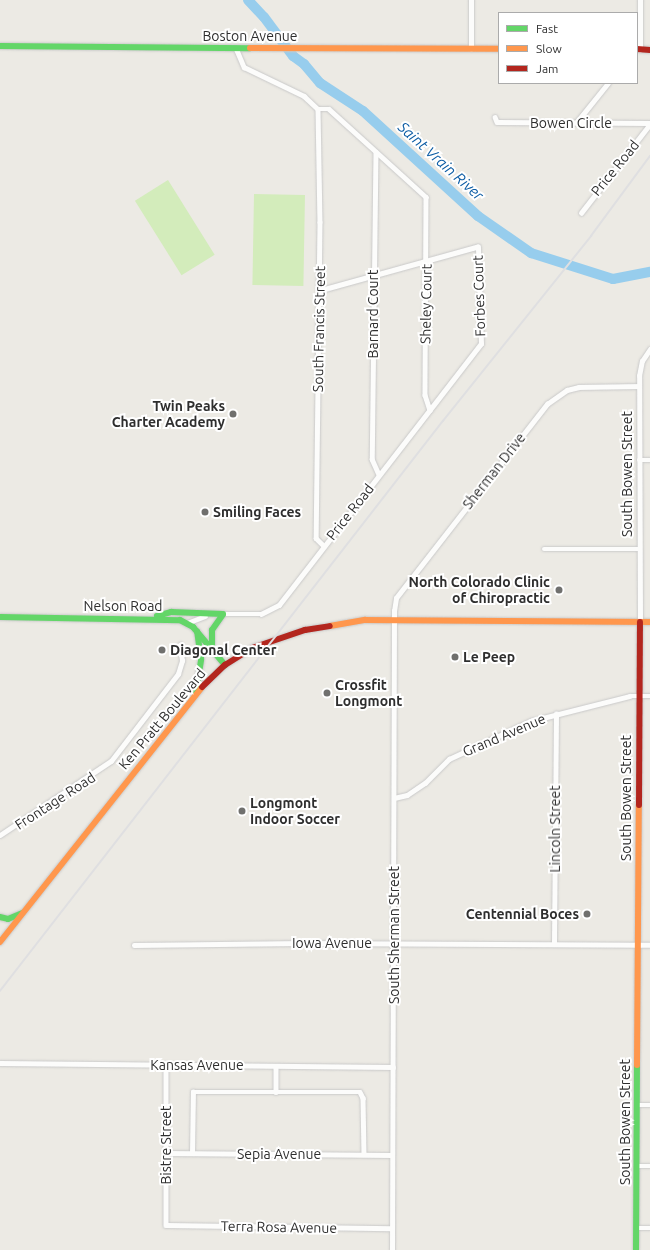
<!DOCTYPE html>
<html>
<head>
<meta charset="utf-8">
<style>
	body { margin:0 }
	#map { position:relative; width:650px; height:1250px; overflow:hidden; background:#eceae4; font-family:Ubuntu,sans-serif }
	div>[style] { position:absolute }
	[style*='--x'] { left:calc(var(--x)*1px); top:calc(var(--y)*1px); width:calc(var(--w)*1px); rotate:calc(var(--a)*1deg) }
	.pitch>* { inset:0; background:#d3ecbb; transform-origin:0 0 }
	.river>* { height:10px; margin:-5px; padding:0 5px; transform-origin:5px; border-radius:5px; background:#97cded }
	.roads { filter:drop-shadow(0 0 1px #c9c9c9) drop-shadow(0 0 1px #c9c9c9) }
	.street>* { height:4.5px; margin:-2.25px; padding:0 2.25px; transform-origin:2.25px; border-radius:2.25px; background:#fcfcfb }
	.fast>* { height:6px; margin:-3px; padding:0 3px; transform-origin:3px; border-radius:3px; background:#63d668 }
	.slow>* { height:6px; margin:-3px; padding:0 3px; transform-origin:3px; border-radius:3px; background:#ff974d }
	.jam>* { height:6px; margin:-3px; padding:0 3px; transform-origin:3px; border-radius:3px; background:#b3261e }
	.rail>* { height:1.5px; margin:-0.75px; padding:0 0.75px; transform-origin:0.75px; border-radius:0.75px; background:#dfdfe1 }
	.dots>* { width:11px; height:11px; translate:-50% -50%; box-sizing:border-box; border:2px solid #fff; border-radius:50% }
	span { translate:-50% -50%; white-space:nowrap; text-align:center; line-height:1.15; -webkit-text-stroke:4px #fff; paint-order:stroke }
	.street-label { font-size:14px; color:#2e2e2e }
	.poi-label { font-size:14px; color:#2e2e2e; font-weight:700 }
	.right { translate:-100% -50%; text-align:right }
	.left { translate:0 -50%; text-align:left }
	.water-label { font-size:15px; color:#0c5ca4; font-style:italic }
	.legend { position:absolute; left:498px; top:12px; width:140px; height:72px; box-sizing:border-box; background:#fff; border:1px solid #ababab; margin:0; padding:5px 7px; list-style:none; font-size:12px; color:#2e2e2e }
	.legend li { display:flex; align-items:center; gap:8px; height:20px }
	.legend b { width:20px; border:1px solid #ababab }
</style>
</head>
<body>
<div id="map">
	<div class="pitch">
		<i style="left:168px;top:180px;width:88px;height:39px;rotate:58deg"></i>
		<i style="left:254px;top:194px;width:51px;height:91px;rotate:1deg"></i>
	</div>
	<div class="river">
		<i style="--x:248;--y:0;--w:23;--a:47"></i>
		<i style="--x:264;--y:17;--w:49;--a:53.4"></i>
		<i style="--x:293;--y:56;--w:14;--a:36"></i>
		<i style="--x:304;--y:64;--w:25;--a:50"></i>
		<i style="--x:320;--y:83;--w:51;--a:33.1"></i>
		<i style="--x:363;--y:111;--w:156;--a:42.4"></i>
		<i style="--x:478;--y:216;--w:65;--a:34.9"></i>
		<i style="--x:531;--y:253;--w:86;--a:17.6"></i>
		<i style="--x:613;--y:279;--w:38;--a:-11"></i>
	</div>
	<div class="roads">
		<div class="street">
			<i style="--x:236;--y:48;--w:21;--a:67"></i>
			<i style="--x:244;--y:67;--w:67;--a:25.8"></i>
			<i style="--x:304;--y:96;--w:19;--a:43"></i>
			<i style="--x:318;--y:109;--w:11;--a:0"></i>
			<i style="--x:329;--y:109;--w:131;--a:42.2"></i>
			<i style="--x:426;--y:197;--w:198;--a:90.3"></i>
			<i style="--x:425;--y:395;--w:16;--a:72"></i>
			<i style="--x:471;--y:49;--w:49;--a:-90"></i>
			<i style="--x:640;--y:50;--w:50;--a:-90"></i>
			<i style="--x:318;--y:109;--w:113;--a:89"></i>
			<i style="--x:320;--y:222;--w:316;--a:90.7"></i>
			<i style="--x:316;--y:538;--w:11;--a:45"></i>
			<i style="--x:495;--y:117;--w:5;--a:68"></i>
			<i style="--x:497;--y:122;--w:153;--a:0.4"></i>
			<i style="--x:576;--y:123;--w:51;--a:-51.3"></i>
			<i style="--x:376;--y:152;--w:307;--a:90.7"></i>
			<i style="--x:372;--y:459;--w:17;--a:66"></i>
			<i style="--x:581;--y:213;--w:113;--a:-52.2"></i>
			<i style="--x:639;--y:460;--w:11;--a:0"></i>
			<i style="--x:544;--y:549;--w:95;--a:0"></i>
			<i style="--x:220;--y:614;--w:41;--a:0"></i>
			<i style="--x:261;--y:614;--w:20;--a:-27"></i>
			<i style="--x:279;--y:605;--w:330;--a:-52.3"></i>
			<i style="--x:481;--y:344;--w:97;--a:-91.8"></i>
			<i style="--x:478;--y:247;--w:165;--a:164.5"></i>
			<i style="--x:640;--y:622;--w:246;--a:-90.2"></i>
			<i style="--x:639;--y:376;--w:15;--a:-79"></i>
			<i style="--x:642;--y:361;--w:14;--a:-56"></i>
			<i style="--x:187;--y:623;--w:19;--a:-21"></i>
			<i style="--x:394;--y:798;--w:13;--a:-13"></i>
			<i style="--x:407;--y:795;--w:22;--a:-34"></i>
			<i style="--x:425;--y:783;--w:34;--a:-45"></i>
			<i style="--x:449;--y:759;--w:90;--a:-24.9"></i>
			<i style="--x:531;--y:721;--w:102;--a:-14.2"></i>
			<i style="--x:630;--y:696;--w:20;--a:0"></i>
			<i style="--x:0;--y:835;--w:133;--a:-33.7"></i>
			<i style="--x:111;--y:761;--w:110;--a:-52.4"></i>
			<i style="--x:178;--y:674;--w:14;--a:-73"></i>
			<i style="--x:182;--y:661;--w:16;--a:-97"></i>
			<i style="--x:554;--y:944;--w:230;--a:-89.5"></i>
			<i style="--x:134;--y:945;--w:169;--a:-0.7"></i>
			<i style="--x:303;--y:943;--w:347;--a:0.3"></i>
			<i style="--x:0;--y:1063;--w:393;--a:0.6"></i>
			<i style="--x:166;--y:1064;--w:161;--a:90"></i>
			<i style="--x:166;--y:1225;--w:226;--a:0.8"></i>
			<i style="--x:276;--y:1066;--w:26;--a:90"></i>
			<i style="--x:276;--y:1092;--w:84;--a:0"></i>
			<i style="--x:360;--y:1092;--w:7;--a:63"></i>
			<i style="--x:363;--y:1098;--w:56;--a:89"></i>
			<i style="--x:637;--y:1105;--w:13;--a:0"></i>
			<i style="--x:166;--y:1153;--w:226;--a:0.5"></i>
			<i style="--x:192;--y:1153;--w:61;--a:-89.1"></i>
			<i style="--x:193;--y:1092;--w:83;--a:0"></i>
			<i style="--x:636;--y:1166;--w:14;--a:0"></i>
			<i style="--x:636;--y:1228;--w:14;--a:0"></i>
			<i style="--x:392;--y:1250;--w:639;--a:-89.82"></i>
			<i style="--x:394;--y:611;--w:13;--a:-81"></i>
			<i style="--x:396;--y:598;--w:246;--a:-52.1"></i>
			<i style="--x:547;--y:404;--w:24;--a:-35"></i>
			<i style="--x:567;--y:390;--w:12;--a:-14"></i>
			<i style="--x:579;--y:387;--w:60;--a:-1"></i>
		</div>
		<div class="fast">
			<i style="--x:0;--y:46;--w:250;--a:0.5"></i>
			<i style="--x:157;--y:616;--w:15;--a:-16"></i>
			<i style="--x:171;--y:612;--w:52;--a:2.2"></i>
			<i style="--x:0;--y:617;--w:180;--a:1"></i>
			<i style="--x:180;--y:620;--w:15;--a:28"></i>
			<i style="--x:193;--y:627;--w:50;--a:49.9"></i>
			<i style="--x:212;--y:649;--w:19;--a:-90"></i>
			<i style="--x:212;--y:630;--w:19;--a:-55"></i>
			<i style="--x:196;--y:692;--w:33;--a:-81"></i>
			<i style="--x:201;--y:659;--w:28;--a:-98"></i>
			<i style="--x:0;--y:917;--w:8;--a:14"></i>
			<i style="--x:8;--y:919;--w:15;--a:-23"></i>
			<i style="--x:636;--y:1250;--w:185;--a:-89.7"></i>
		</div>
		<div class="slow">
			<i style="--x:250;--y:48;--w:249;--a:0.2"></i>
			<i style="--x:330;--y:626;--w:36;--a:-10"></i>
			<i style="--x:365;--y:620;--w:285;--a:0.4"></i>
			<i style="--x:0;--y:942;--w:325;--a:-51.6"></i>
			<i style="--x:637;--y:1065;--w:260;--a:-89.6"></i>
		</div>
		<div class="jam">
			<i style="--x:637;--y:49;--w:13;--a:4"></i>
			<i style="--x:202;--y:687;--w:32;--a:-44"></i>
			<i style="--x:225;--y:665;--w:32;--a:-32"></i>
			<i style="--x:252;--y:648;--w:56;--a:-18.8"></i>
			<i style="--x:305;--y:630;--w:25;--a:-9"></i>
			<i style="--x:639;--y:805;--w:183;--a:-89.7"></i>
		</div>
	</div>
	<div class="rail">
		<i style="--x:0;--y:991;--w:722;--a:-52.15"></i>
		<i style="--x:443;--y:421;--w:237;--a:-51.3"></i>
		<i style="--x:591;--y:236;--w:99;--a:-53.6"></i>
	</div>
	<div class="dots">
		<i style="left:233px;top:414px;background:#70706e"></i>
		<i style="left:205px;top:512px;background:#70706e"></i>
		<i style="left:559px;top:590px;background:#70706e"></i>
		<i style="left:162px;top:650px;background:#70706e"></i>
		<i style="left:455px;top:657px;background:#70706e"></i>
		<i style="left:327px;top:693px;background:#70706e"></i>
		<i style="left:242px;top:811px;background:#70706e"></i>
		<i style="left:587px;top:914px;background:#70706e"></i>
	</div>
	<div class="street-label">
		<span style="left:250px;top:36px">Boston Avenue</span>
		<span style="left:571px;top:123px">Bowen Circle</span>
		<span style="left:615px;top:168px;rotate:-51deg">Price Road</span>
		<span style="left:479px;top:296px;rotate:-92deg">Forbes Court</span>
		<span style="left:426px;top:304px;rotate:-89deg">Sheley Court</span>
		<span style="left:373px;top:314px;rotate:-90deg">Barnard Court</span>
		<span style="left:319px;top:329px;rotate:-89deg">South Francis Street</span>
		<span style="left:494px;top:471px;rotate:-52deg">Sherman Drive</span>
		<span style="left:627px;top:474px;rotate:-90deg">South Bowen Street</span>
		<span style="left:350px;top:512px;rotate:-52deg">Price Road</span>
		<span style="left:123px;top:606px">Nelson Road</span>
		<span style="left:162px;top:719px;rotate:-50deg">Ken Pratt Boulevard</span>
		<span style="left:504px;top:735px;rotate:-23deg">Grand Avenue</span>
		<span style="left:626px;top:798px;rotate:-90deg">South Bowen Street</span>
		<span style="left:55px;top:801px;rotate:-33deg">Frontage Road</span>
		<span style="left:555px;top:829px;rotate:-90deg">Lincoln Street</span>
		<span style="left:394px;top:935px;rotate:-90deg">South Sherman Street</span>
		<span style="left:332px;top:943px">Iowa Avenue</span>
		<span style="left:197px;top:1065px">Kansas Avenue</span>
		<span style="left:625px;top:1122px;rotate:-90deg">South Bowen Street</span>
		<span style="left:166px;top:1145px;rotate:-90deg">Bistre Street</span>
		<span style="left:279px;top:1154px">Sepia Avenue</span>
		<span style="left:279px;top:1227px;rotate:1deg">Terra Rosa Avenue</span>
	</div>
	<div class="poi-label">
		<span class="right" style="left:225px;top:414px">Twin Peaks<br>Charter Academy</span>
		<span class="left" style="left:213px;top:512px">Smiling Faces</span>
		<span class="right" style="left:550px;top:590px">North Colorado Clinic<br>of Chiropractic</span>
		<span class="left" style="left:170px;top:650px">Diagonal Center</span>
		<span class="left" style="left:463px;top:657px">Le Peep</span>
		<span class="left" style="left:335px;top:693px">Crossfit<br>Longmont</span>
		<span class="left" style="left:250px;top:811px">Longmont<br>Indoor Soccer</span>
		<span class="right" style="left:579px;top:914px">Centennial Boces</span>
	</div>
	<div class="water-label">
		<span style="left:441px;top:161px;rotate:42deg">Saint Vrain River</span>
	</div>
	<ul class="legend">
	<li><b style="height:5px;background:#63d668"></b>Fast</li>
	<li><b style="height:5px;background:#ff974d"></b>Slow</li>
	<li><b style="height:5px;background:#b3261e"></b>Jam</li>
	</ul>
</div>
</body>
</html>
